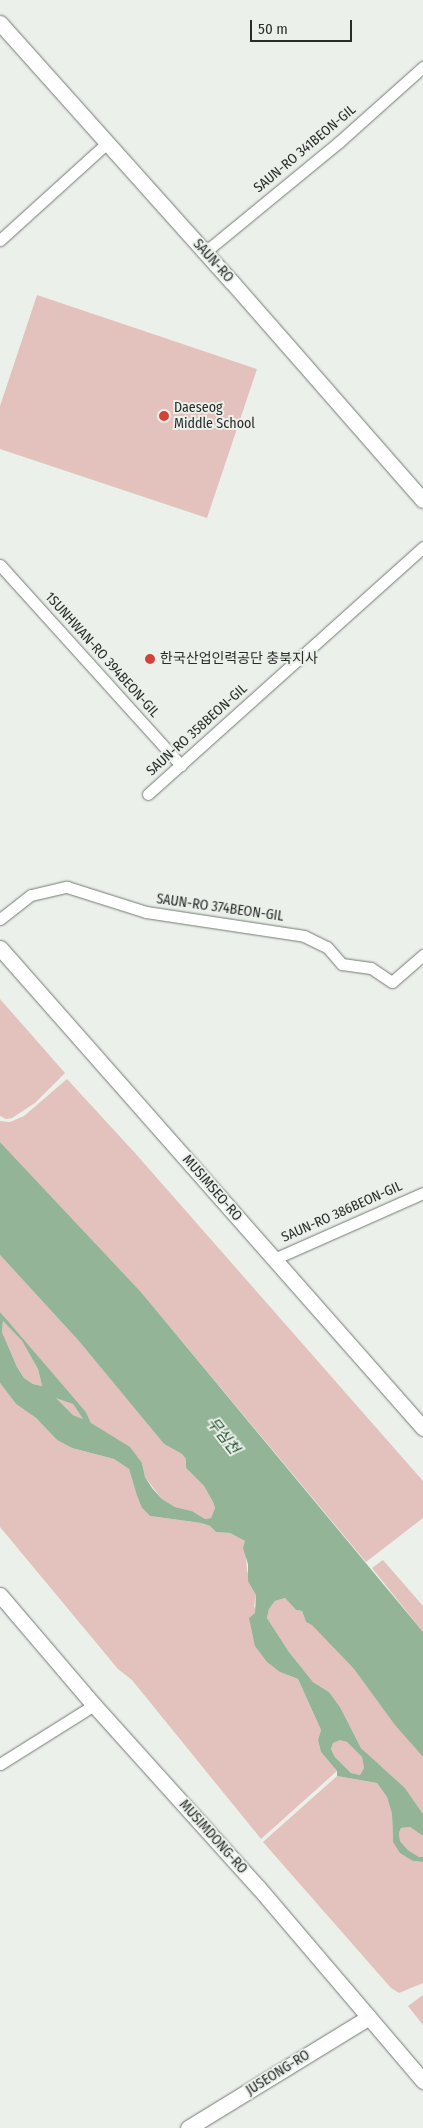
<!DOCTYPE html>
<html>
<head>
<meta charset="utf-8">
<style>
	body { margin:0 }
	#map { position:relative; width:423px; height:2128px; overflow:hidden; background:#ebf0eb; font-family:"Fira Sans Condensed","Noto Sans KR",sans-serif }
	div>[style] { position:absolute }
	[style*='--x'] { left:calc(var(--x)*1px); top:calc(var(--y)*1px); width:calc(var(--w)*1px); rotate:calc(var(--a)*1deg) }
	.green>* { inset:0; background:#e3c1bc }
	.water>* { inset:0; background:#94b498 }
	.roads { filter:drop-shadow(0 0 1px #747974) drop-shadow(0 0 1px #747974) }
	.street>* { height:11px; margin:-5.5px; padding:0 5.5px; transform-origin:5.5px; border-radius:5.5px; background:#fff }
	.secondary>* { height:15px; margin:-7.5px; padding:0 7.5px; transform-origin:7.5px; border-radius:7.5px; background:#fff }
	.dots>* { width:14px; height:14px; translate:-50% -50%; box-sizing:border-box; border:2px solid #ebf0eb; border-radius:50% }
	span { translate:-50% -50%; white-space:nowrap; text-align:center; line-height:1.15; -webkit-text-stroke:4px #ebf0eb; paint-order:stroke }
	.street-label { font-size:14px; color:#2a2c2a }
	.poi-label { font-size:14px; color:#2a2c2a }
	.left { translate:0 -50%; text-align:left }
	.water-label { font-size:15px; color:#1c4d27; font-style:italic }
	.scale { position:absolute; left:250px; top:20px; width:102px; height:22px; box-sizing:border-box; border:2px solid #2a2c2a; border-top:0; padding-left:6px; font-size:15px; line-height:18px; white-space:nowrap; color:#2a2c2a; -webkit-text-stroke:4px #ebf0eb; paint-order:stroke }
</style>
</head>
<body>
<div id="map">
	<div class="green">
		<i style="clip-path:polygon(37px 295px,257px 369px,207px 518px,0 449px,0 406px)"></i>
		<i style="clip-path:polygon(0 999px,65px 1073px,35px 1103px,12px 1118px,6px 1119px,0 1116px)"></i>
		<i style="clip-path:polygon(67px 1079px,135px 1153px,423px 1481px,423px 1518px,366px 1562px,141px 1292px,0 1142px,0 1121px,10px 1122px,24px 1116px)"></i>
		<i style="clip-path:polygon(0 1255px,78px 1340px,164px 1444px,182px 1454px,186px 1459px,186px 1468px,204px 1486px,213px 1502px,215px 1508px,211px 1518px,205px 1519px,192px 1511px,175px 1507px,162px 1499px,145px 1477px,142px 1463px,91px 1423px,86px 1412px,6px 1320px,0 1312px)"></i>
		<i style="clip-path:polygon(3px 1321px,22px 1341px,38px 1369px,42px 1386px,33px 1384px,24px 1378px,17px 1367px,2px 1332px)"></i>
		<i style="clip-path:polygon(0 1383px,16px 1404px,36px 1418px,57px 1440px,72px 1448px,114px 1459px,129px 1469px,137px 1496px,142px 1508px,150px 1516px,201px 1523px,210px 1526px,216px 1532px,230px 1533px,245px 1541px,247px 1571px,256px 1595px,254px 1606px,280px 1672px,298px 1679px,321px 1730px,318px 1740px,321px 1752px,337px 1771px,261px 1839px,132px 1680px,118px 1669px,0 1527px)"></i>
		<i style="clip-path:polygon(55px 1397px,73px 1404px,83px 1419px,73px 1415px)"></i>
		<i style="clip-path:polygon(383px 1560px,423px 1606px,423px 1632px,372px 1568px)"></i>
		<i style="clip-path:polygon(285px 1598px,296px 1610px,302px 1611px,306px 1622px,312px 1624px,354px 1669px,395px 1724px,423px 1757px,423px 1814px,405px 1788px,361px 1748px,340px 1707px,329px 1692px,313px 1682px,289px 1652px,267px 1618px,269px 1609px,275px 1601px)"></i>
		<i style="clip-path:polygon(340px 1739px,347px 1742px,362px 1757px,364px 1768px,360px 1775px,351px 1773px,335px 1757px,331px 1749px,333px 1743px)"></i>
		<i style="clip-path:polygon(337px 1776px,377px 1783px,387px 1797px,392px 1814px,393px 1842px,413px 1861px,423px 1862px,423px 1983px,399px 1993px,391px 1988px,263px 1842px)"></i>
		<i style="clip-path:polygon(410px 1827px,423px 1836px,423px 1857px,419px 1857px,408px 1850px,400px 1841px,399px 1833px,401px 1828px)"></i>
		<i style="clip-path:polygon(423px 1995px,423px 2025px,408px 2006px)"></i>
	</div>
	<div class="water">
		<i style="clip-path:polygon(evenodd,0 1142px,141px 1292px,423px 1632px,423px 1757px,395px 1725px,354px 1669px,312px 1625px,306px 1622px,302px 1611px,296px 1610px,285px 1598px,275px 1601px,269px 1609px,267px 1618px,289px 1652px,313px 1682px,329px 1692px,340px 1707px,361px 1748px,405px 1788px,423px 1814px,423px 1836px,410px 1827px,401px 1828px,399px 1833px,400px 1841px,408px 1850px,419px 1857px,423px 1857px,423px 1862px,413px 1861px,400px 1853px,393px 1842px,392px 1814px,387px 1797px,377px 1783px,337px 1776px,337px 1771px,321px 1752px,318px 1740px,321px 1730px,298px 1679px,280px 1672px,267px 1662px,255px 1646px,249px 1618px,255px 1613px,256px 1595px,248px 1581px,248px 1564px,243px 1548px,245px 1541px,230px 1533px,216px 1532px,210px 1526px,201px 1523px,150px 1516px,142px 1508px,137px 1496px,129px 1469px,114px 1459px,72px 1448px,57px 1440px,36px 1418px,16px 1404px,0 1383px,0 1312px,86px 1412px,91px 1423px,130px 1447px,142px 1463px,145px 1477px,152px 1488px,162px 1499px,175px 1507px,192px 1511px,205px 1519px,211px 1518px,215px 1508px,213px 1502px,204px 1486px,186px 1468px,186px 1459px,182px 1454px,164px 1444px,78px 1340px,0 1255px,0 1142px,3px 1321px,22px 1341px,38px 1369px,42px 1386px,33px 1384px,24px 1378px,17px 1367px,2px 1332px,3px 1321px,0 1142px,56px 1398px,73px 1404px,83px 1419px,73px 1415px,56px 1398px,0 1142px,340px 1740px,347px 1742px,362px 1757px,364px 1768px,360px 1775px,351px 1773px,335px 1757px,331px 1749px,333px 1743px,340px 1740px)"></i>
	</div>
	<div class="roads">
		<div class="street">
			<i style="--x:0;--y:240;--w:144;--a:-42.2"></i>
			<i style="--x:205;--y:252;--w:173;--a:-39.4"></i>
			<i style="--x:339;--y:142;--w:113;--a:-41.8"></i>
			<i style="--x:0;--y:565;--w:270;--a:47.9"></i>
			<i style="--x:148;--y:794;--w:370;--a:-41.9"></i>
			<i style="--x:0;--y:919;--w:39;--a:-38"></i>
			<i style="--x:31;--y:895;--w:37;--a:-13"></i>
			<i style="--x:67;--y:887;--w:83;--a:17.6"></i>
			<i style="--x:146;--y:912;--w:160;--a:8.6"></i>
			<i style="--x:304;--y:936;--w:25;--a:26"></i>
			<i style="--x:327;--y:947;--w:23;--a:49"></i>
			<i style="--x:342;--y:964;--w:29;--a:8"></i>
			<i style="--x:371;--y:968;--w:25;--a:34"></i>
			<i style="--x:392;--y:982;--w:41;--a:-41.1"></i>
			<i style="--x:274;--y:1259;--w:163;--a:-23.9"></i>
			<i style="--x:0;--y:1764;--w:111;--a:-32.1"></i>
		</div>
		<div class="secondary">
			<i style="--x:0;--y:23;--w:346;--a:48.2"></i>
			<i style="--x:231;--y:281;--w:291;--a:48.8"></i>
			<i style="--x:0;--y:948;--w:640;--a:48.61"></i>
			<i style="--x:0;--y:1595;--w:145;--a:49.5"></i>
			<i style="--x:94;--y:1705;--w:245;--a:48"></i>
			<i style="--x:258;--y:1887;--w:255;--a:49.6"></i>
			<i style="--x:188;--y:2128;--w:212;--a:-31.5"></i>
		</div>
	</div>
	<div class="dots">
		<i style="left:164px;top:416px;background:#d14338"></i>
		<i style="left:150px;top:659px;background:#d14338"></i>
	</div>
	<div class="street-label">
		<span style="left:305px;top:149px;rotate:-40deg">SAUN-RO 341BEON-GIL</span>
		<span style="left:213px;top:261px;rotate:48deg">SAUN-RO</span>
		<span style="left:102px;top:655px;rotate:48deg">1SUNHWAN-RO 394BEON-GIL</span>
		<span style="left:197px;top:730px;rotate:-42deg">SAUN-RO 358BEON-GIL</span>
		<span style="left:220px;top:908px;rotate:8deg">SAUN-RO 374BEON-GIL</span>
		<span style="left:212px;top:1188px;rotate:49deg">MUSIMSEO-RO</span>
		<span style="left:342px;top:1212px;rotate:-24deg">SAUN-RO 386BEON-GIL</span>
		<span style="left:213px;top:1837px;rotate:48deg">MUSIMDONG-RO</span>
		<span style="left:278px;top:2073px;rotate:-32deg">JUSEONG-RO</span>
	</div>
	<div class="poi-label">
		<span class="left" style="left:174px;top:416px">Daeseog<br>Middle School</span>
		<span class="left" style="left:160px;top:659px">한국산업인력공단 충북지사</span>
	</div>
	<div class="water-label">
		<span style="left:223px;top:1436px;rotate:52deg">무심천</span>
	</div>
	<div class="scale">50 m</div>
</div>
</body>
</html>
